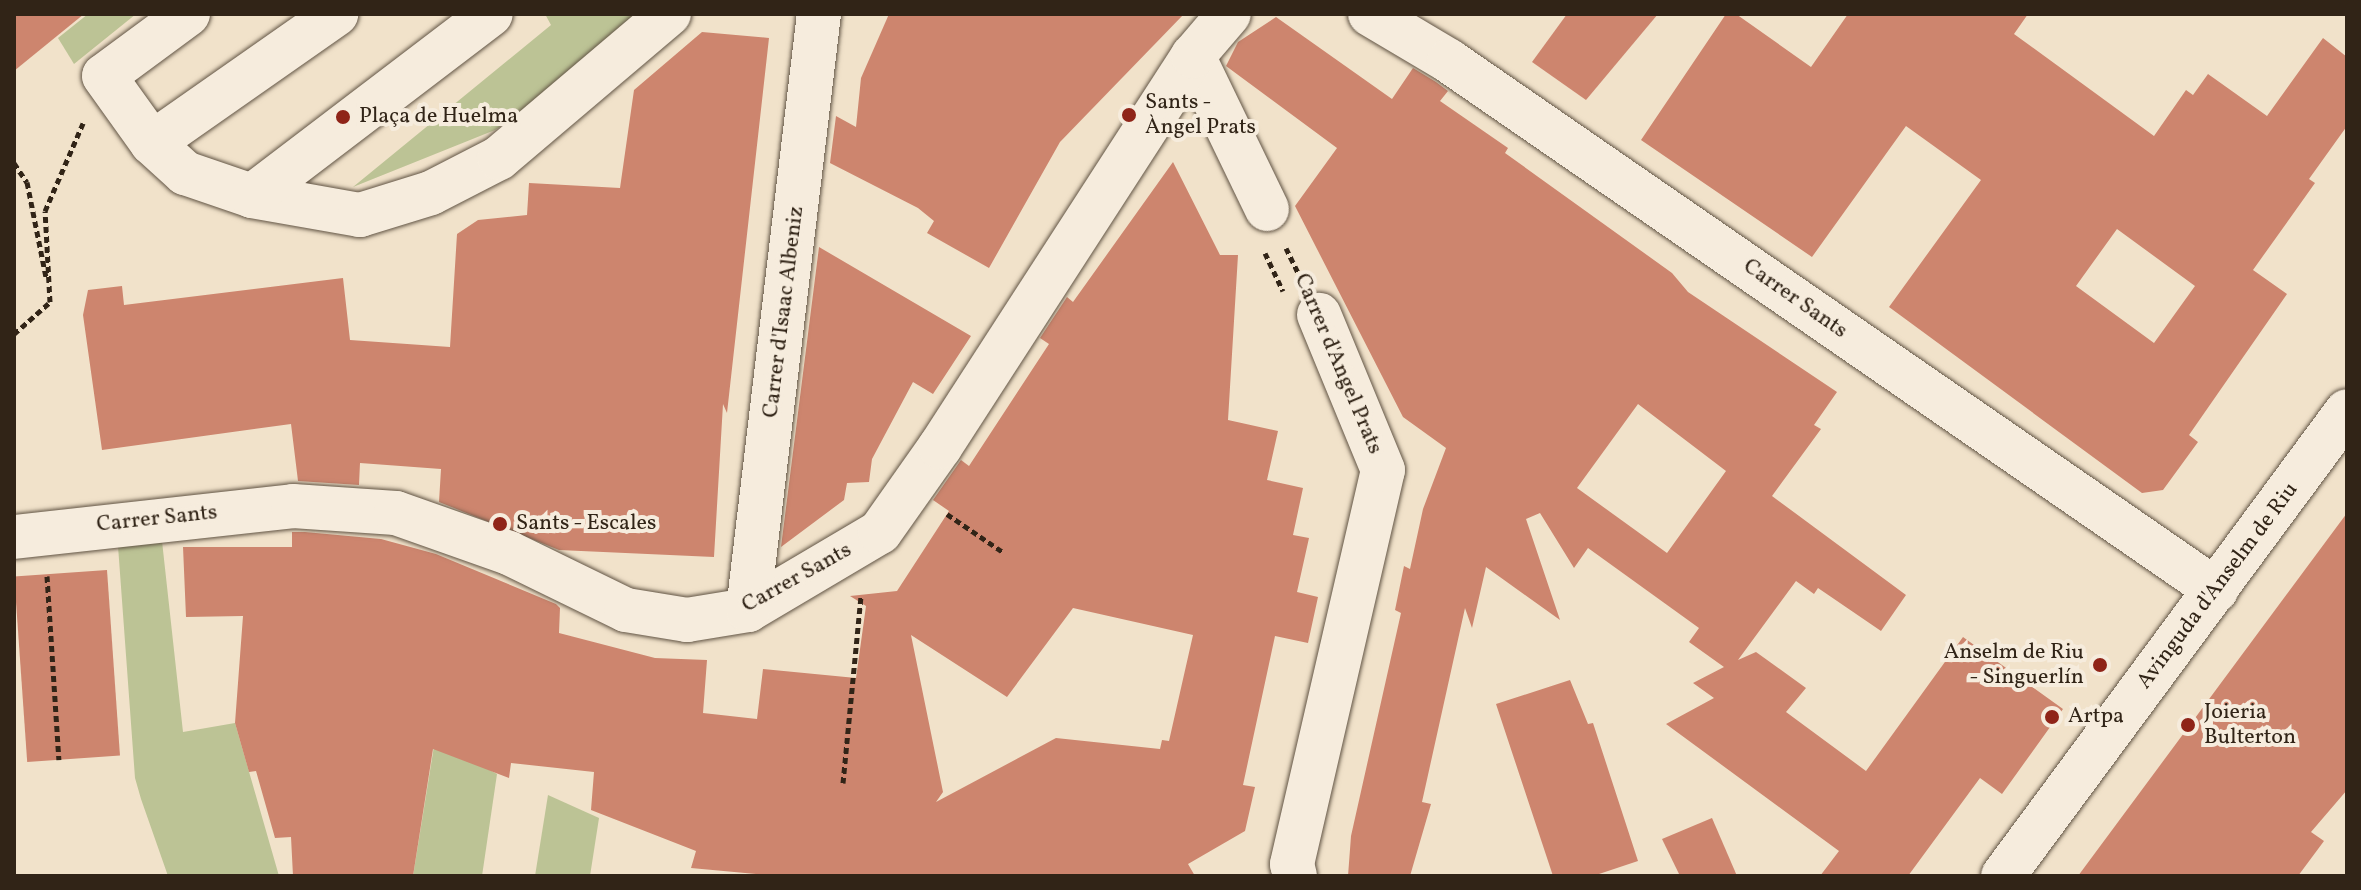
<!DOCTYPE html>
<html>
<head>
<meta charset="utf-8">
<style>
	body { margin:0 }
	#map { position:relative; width:2361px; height:890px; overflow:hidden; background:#f1e2ca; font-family:Vollkorn,serif }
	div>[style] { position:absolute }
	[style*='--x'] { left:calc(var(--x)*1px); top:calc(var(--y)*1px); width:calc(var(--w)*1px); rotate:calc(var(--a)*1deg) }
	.green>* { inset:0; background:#bcc395 }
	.building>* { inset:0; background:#cd856e; transform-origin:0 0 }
	.path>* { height:5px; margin-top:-2.5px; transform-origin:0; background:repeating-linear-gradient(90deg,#312417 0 6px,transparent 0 10px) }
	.roads { filter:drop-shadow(0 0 2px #615444) drop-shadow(0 0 2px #615444) }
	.minor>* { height:44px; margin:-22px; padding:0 22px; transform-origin:22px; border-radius:22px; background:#f6ecdd }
	.dots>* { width:22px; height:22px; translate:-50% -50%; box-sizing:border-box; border:4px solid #f6ecdd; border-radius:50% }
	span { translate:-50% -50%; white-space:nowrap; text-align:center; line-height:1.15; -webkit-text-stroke:8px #f6ecdd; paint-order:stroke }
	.poi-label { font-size:22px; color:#312417 }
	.left { translate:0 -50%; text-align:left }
	.right { translate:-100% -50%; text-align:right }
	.street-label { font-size:22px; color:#312417 }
	.frame { position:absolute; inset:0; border:16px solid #312417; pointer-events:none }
</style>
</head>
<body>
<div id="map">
	<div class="green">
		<i style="clip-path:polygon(88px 14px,136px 14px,74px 64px,58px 38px)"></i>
		<i style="clip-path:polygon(545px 14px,637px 14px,559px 89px,495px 130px,353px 187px,551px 25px)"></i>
		<i style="clip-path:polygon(162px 541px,183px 732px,235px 723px,279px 876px,168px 876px,141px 799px,135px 778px,118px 546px)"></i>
		<i style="clip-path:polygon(435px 740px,497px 774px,482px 876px,413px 876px)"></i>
		<i style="clip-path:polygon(548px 795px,599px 818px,590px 876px,535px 876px)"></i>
	</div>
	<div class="building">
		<i style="clip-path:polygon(14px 14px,84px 14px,14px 71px)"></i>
		<i style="clip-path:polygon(889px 14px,1184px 14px,1060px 142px,989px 268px,927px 233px,934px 221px,918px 208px,830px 163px,836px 116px,856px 127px,861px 78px)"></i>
		<i style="clip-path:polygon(1567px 14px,1658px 14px,1586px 100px,1532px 62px)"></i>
		<i style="clip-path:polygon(evenodd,1726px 14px,1736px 14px,1811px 67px,1848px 14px,2028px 14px,2014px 34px,2154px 136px,2186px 90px,2193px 95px,2208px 74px,2267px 116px,2323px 38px,2347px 57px,2347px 126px,2309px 179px,2315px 183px,2253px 270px,2287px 294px,2189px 435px,2198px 442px,2163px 490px,2142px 493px,1889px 307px,1981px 180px,1906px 126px,1812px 257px,1641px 140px,1726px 14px,2117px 229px,2195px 286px,2154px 343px,2076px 286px,2117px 229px)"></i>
		<i style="clip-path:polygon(evenodd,1276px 17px,1392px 99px,1413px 68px,1436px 82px,1448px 91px,1440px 101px,1508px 148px,1505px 153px,1672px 273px,1688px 292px,1837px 392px,1814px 425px,1821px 429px,1772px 496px,1906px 595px,1881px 631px,1818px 588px,1814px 594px,1796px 581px,1738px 660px,1756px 652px,1806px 688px,1786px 712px,1866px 771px,1963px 637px,2063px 709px,2002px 794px,1980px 778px,1908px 876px,1820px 876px,1839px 851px,1666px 724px,1714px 698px,1693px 683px,1724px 667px,1689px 642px,1699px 628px,1588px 548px,1574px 568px,1540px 513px,1526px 519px,1560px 620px,1486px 567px,1472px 628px,1465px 608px,1422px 802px,1431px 804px,1410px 876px,1348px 876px,1351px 836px,1401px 613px,1395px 610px,1404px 566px,1410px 569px,1423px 509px,1446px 448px,1403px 417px,1295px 206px,1337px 148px,1226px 66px,1238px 42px,1276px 17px,1638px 404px,1726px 471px,1667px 553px,1577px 488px,1638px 404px)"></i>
		<i style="clip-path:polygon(702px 32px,769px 38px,727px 413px,723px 404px,714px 557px,559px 550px,439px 502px,441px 469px,360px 463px,359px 485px,298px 481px,291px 424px,102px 450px,83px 315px,88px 290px,122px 286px,124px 305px,343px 278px,350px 340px,450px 347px,457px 234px,478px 220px,527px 215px,529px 183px,620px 188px,634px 90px)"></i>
		<i style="clip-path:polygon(evenodd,1173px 162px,1220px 255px,1238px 255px,1228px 420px,1278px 431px,1267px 480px,1303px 488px,1293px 535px,1309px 538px,1297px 592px,1318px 597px,1308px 643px,1275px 636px,1243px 785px,1255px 787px,1245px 831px,1188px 864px,1195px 876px,776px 876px,691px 868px,696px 851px,591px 810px,594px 772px,511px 763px,509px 778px,433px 749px,413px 876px,293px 876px,291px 837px,275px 838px,256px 771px,249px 772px,235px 723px,243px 616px,186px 617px,183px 547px,292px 547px,292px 532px,305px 532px,381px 539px,436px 554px,556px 604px,560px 608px,559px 633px,655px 658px,707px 660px,703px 713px,757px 719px,763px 669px,856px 678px,866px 606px,850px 596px,897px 591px,949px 511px,933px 500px,961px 460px,969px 466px,1049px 344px,1040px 338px,1067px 297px,1073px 302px,1173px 162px,1073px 608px,1193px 635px,1169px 741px,1162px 740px,1160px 749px,1056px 738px,936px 802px,943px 792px,911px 635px,1007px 697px,1073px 608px)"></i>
		<i style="clip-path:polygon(819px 247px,971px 336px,933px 394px,913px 382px,872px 459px,869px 482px,847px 483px,844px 500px,781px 547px)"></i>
		<i style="clip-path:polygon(2347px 513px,2347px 790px,2311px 832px,2324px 841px,2298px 876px,2078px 876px)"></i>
		<i style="left:107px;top:570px;width:186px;height:93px;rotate:86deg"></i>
		<i style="clip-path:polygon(1570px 680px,1588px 724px,1593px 723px,1638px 861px,1593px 876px,1553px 876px,1496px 704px)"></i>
		<i style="clip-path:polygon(1712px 818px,1737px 876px,1680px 876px,1662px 839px)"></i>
	</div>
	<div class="path">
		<i style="--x:14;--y:163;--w:23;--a:56"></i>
		<i style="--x:27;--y:182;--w:97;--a:78.7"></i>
		<i style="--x:1286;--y:248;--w:30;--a:64"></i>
		<i style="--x:1265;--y:253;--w:42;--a:64.7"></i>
		<i style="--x:50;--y:302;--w:91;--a:-93.1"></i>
		<i style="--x:45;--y:211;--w:96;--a:-66.6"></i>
		<i style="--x:14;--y:334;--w:48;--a:-41.6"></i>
		<i style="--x:947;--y:514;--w:68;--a:34.2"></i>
		<i style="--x:47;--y:576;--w:184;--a:86.3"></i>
		<i style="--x:843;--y:783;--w:187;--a:-84.5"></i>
	</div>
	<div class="roads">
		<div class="minor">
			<i style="--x:188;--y:14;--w:104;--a:143.6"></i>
			<i style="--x:104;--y:76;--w:82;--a:54.4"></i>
			<i style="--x:152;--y:143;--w:45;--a:42.3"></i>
			<i style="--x:185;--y:173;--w:71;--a:18.9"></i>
			<i style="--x:252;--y:196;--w:110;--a:10"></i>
			<i style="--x:360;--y:215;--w:74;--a:-17.2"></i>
			<i style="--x:431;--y:193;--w:76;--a:-27.2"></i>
			<i style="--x:499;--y:158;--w:223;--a:-40.3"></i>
			<i style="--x:1370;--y:14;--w:92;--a:30.7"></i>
			<i style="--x:1449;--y:61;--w:932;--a:34.59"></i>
			<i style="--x:1193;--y:56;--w:170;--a:64.2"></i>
			<i style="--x:152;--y:143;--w:225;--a:-35"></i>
			<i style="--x:252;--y:196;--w:300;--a:-37.3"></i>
			<i style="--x:14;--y:537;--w:281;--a:-6.3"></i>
			<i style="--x:293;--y:506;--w:103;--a:3.9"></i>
			<i style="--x:396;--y:513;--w:120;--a:19.5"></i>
			<i style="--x:509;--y:553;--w:130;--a:26"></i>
			<i style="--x:626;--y:610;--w:62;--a:9.3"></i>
			<i style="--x:687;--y:620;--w:62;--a:-9.3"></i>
			<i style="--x:748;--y:610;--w:153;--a:-30.6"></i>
			<i style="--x:880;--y:532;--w:104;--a:-54.8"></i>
			<i style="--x:940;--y:447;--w:466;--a:-57.1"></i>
			<i style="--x:1193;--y:56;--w:55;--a:-49.4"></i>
			<i style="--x:748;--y:610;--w:600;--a:-83.21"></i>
			<i style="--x:1295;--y:876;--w:12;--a:-104"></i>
			<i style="--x:1292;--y:864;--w:404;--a:-77"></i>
			<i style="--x:1383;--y:470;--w:168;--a:-112.4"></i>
			<i style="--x:2003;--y:876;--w:578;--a:-53.51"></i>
		</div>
	</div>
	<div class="dots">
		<i style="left:1129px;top:115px;background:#8f2418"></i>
		<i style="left:343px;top:117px;background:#8f2418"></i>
		<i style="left:500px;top:524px;background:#8f2418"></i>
		<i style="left:2100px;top:665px;background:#8f2418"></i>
		<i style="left:2052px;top:717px;background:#8f2418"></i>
		<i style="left:2188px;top:725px;background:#8f2418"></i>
	</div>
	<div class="poi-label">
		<span class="left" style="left:1145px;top:115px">Sants -<br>Àngel Prats</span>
		<span class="left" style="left:359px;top:117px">Plaça de Huelma</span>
		<span class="left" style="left:516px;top:524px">Sants - Escales</span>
		<span class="right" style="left:2084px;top:665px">Anselm de Riu<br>- Singuerlín</span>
		<span class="left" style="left:2204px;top:725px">Joieria<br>Bulterton</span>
		<span class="left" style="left:2068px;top:717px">Artpa</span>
	</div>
	<div class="street-label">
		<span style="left:1795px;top:299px;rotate:35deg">Carrer Sants</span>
		<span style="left:784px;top:312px;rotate:-83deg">Carrer d'Isaac Albeniz</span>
		<span style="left:1338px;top:364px;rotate:67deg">Carrer d'Angel Prats</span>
		<span style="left:157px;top:519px;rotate:-6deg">Carrer Sants</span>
		<span style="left:797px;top:578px;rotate:-29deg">Carrer Sants</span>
		<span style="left:2218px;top:586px;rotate:-53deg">Avinguda d'Anselm de Riu</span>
	</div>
	<div class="frame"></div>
</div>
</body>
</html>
